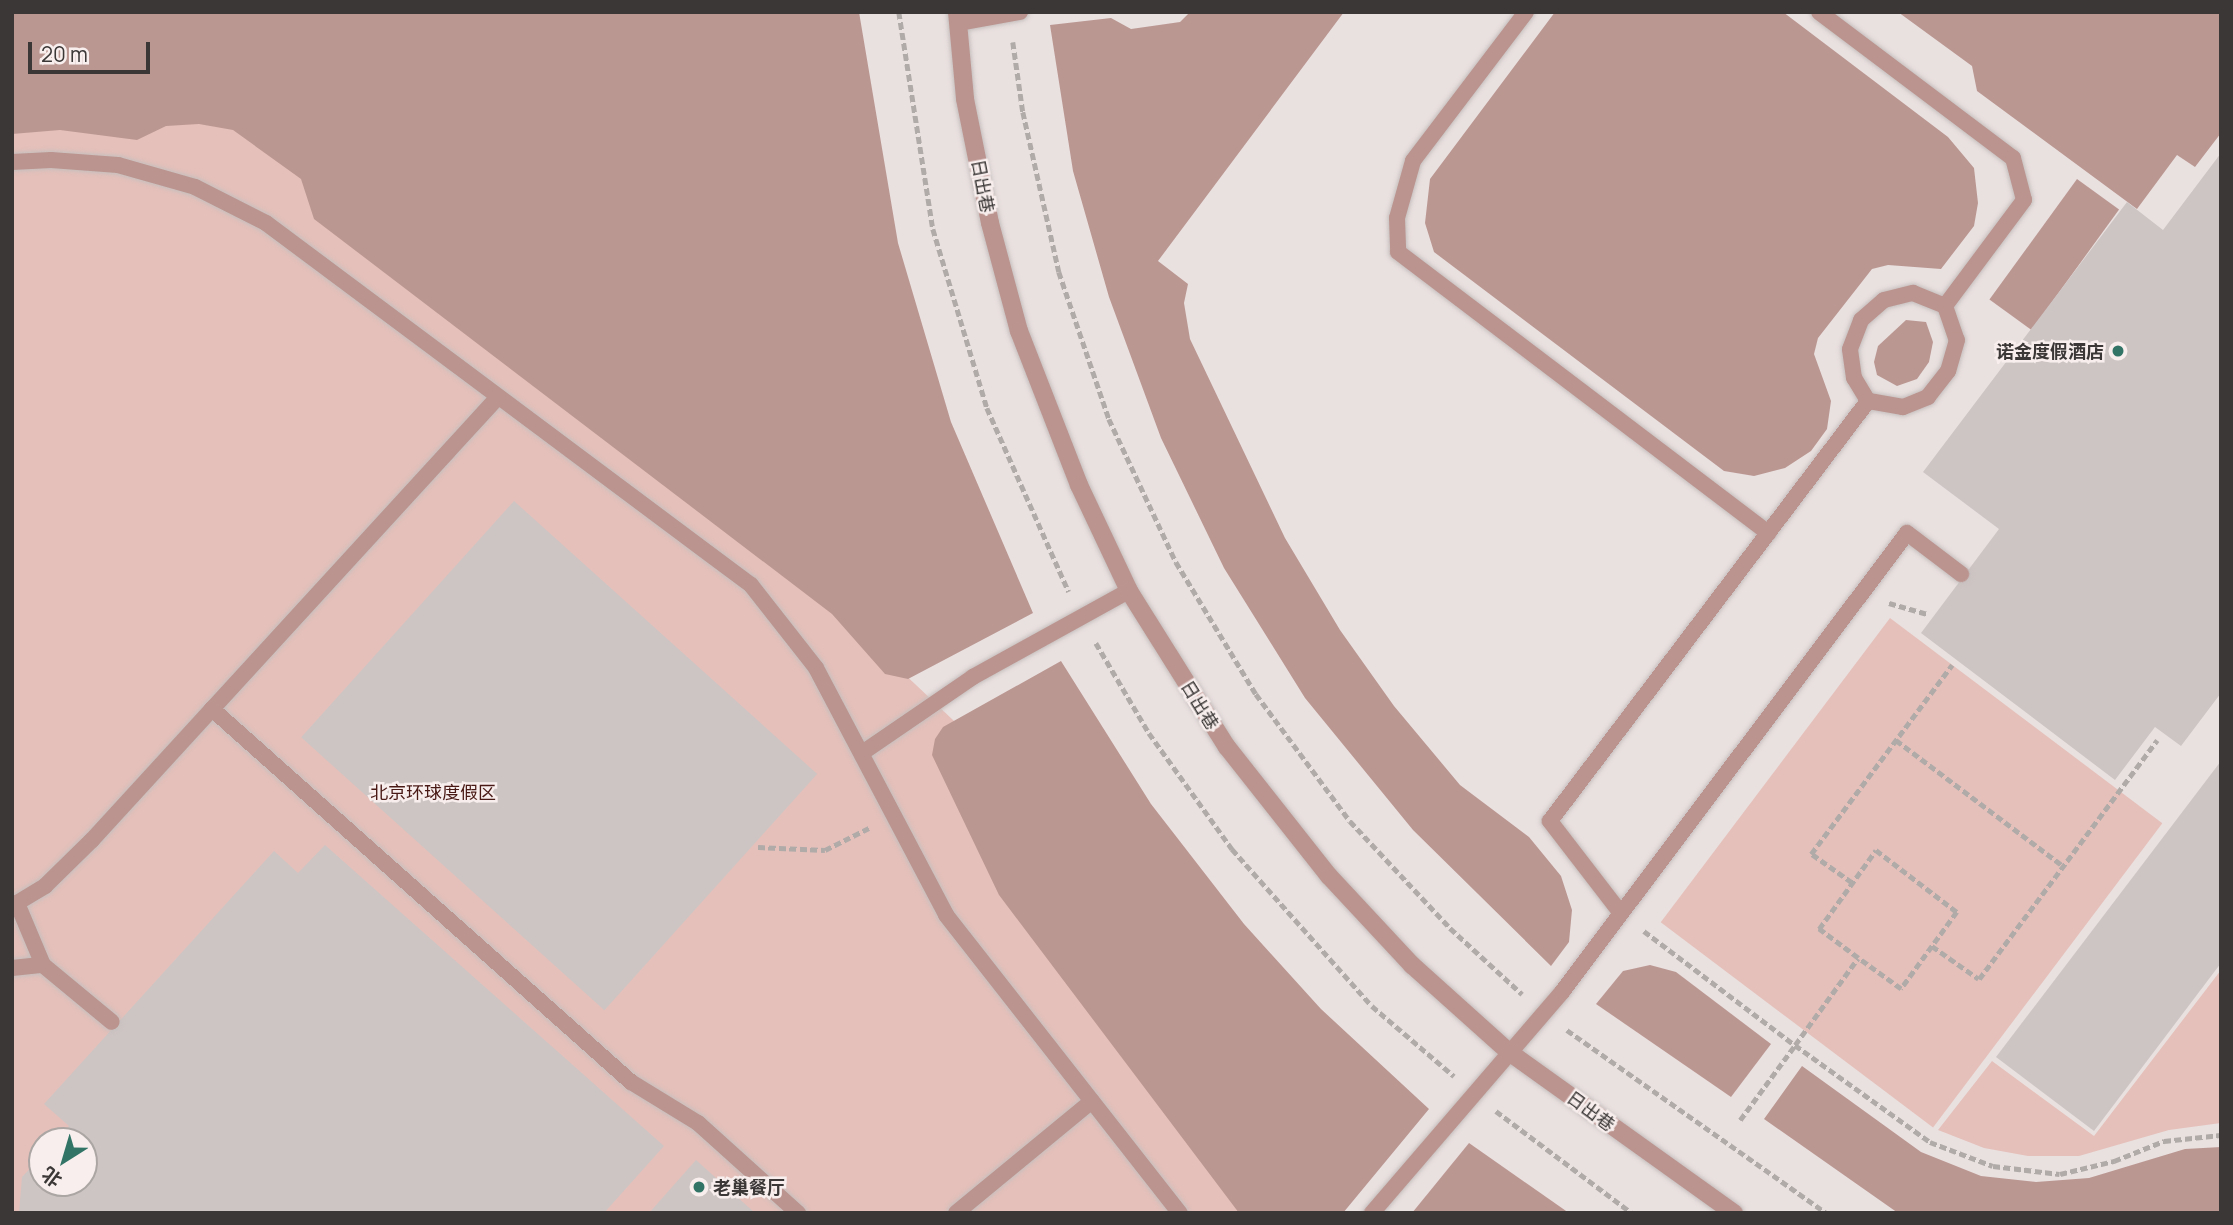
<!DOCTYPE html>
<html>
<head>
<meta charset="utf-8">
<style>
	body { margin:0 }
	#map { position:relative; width:2233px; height:1225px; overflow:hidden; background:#e9e1e0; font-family:Manrope,"Noto Sans SC",sans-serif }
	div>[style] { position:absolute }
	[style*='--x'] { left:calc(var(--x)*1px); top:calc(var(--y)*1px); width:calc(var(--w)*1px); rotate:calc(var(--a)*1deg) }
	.green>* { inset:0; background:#e5c0ba; transform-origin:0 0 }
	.forest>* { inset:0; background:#bb9792; transform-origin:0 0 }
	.building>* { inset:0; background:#cdc5c4; transform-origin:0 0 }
	.path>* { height:4.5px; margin-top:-2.25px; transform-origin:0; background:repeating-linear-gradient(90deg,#b0aaa9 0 7px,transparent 0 10.5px) }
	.roads { filter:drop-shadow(0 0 2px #c6bfbe) drop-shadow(0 0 2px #c6bfbe) }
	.service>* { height:16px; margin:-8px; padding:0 8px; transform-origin:8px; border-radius:8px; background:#bb948f }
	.tertiary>* { height:18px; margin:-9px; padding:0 9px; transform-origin:9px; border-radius:9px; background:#bb948f }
	.dots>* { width:19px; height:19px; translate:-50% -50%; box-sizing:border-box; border:4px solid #f7eeed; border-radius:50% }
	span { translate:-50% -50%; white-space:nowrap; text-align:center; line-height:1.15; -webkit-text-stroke:5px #f7eeed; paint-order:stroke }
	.street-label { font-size:18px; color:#3a3736 }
	.poi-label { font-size:18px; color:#3a3736; font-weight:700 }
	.right { translate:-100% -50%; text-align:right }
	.left { translate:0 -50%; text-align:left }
	.park-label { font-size:18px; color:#491915 }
	.frame { position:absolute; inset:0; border:14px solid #3a3736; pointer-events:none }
	.north { position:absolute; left:28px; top:1127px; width:70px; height:70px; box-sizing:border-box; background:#f7eeed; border:2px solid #aba5a4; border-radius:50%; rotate:217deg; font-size:19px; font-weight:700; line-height:28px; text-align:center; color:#3a3736 }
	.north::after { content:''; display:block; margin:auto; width:24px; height:32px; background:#327567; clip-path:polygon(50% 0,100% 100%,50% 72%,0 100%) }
	.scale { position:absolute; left:28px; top:42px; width:122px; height:32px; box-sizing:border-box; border:4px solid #3a3736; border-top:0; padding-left:9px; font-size:21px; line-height:24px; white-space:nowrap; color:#3a3736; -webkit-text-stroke:5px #f7eeed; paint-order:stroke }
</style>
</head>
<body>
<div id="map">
	<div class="green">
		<i style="clip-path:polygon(evenodd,561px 22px,782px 558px,972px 738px,1336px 1213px,12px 1213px,12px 105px,561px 22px,42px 1141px,84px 1141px,84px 1183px,42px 1183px,42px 1141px)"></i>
		<i style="left:1890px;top:618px;width:341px;height:381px;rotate:37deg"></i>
		<i style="clip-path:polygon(2221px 970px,2221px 1123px,2169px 1130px,2079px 1156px,2028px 1156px,1984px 1148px,1938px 1130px,1992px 1061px,2094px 1136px)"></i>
	</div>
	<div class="forest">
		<i style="clip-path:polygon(12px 12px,859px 12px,898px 243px,951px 422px,1033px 613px,908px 679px,885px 674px,832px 614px,314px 219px,301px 179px,233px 130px,199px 124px,166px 126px,137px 140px,60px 130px,12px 134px)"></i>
		<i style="clip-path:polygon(1190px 12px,1344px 12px,1158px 261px,1188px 284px,1184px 303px,1190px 339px,1285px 538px,1340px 630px,1394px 706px,1460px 785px,1529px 837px,1561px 876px,1572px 910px,1569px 942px,1551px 966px,1413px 830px,1305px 698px,1224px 568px,1161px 438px,1109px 297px,1073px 171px,1050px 25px,1111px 18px,1131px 29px,1180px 22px)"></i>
		<i style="clip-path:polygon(1555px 12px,1783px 12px,1948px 137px,1974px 168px,1978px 203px,1974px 226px,1941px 269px,1888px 265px,1872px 269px,1818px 338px,1814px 354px,1831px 401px,1827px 429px,1811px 451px,1785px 468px,1754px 476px,1724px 471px,1434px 252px,1425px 223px,1430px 179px)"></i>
		<i style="clip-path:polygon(1898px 12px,2221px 12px,2221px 133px,2195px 167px,2177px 155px,2137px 209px,1977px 91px,1972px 66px)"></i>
		<i style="left:2077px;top:179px;width:52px;height:149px;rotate:36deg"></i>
		<i style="clip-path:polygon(1906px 320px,1926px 322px,1933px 342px,1929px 362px,1917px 379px,1897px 386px,1877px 375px,1874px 362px,1878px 346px)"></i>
		<i style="clip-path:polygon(1061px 661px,1151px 804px,1244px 924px,1321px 1009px,1429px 1109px,1343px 1213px,1239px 1213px,999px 895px,932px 755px,935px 739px,943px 727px)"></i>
		<i style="clip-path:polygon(1650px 965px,1676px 972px,1771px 1044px,1731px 1097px,1596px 1004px,1623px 971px)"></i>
		<i style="clip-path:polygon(1802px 1066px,1921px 1152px,1981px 1176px,2036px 1182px,2089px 1178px,2185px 1149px,2221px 1147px,2221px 1213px,1898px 1213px,1764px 1119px)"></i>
		<i style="clip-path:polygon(1469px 1143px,1569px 1213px,1412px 1213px)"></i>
	</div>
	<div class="building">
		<i style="clip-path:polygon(2221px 153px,2221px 693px,2181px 746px,2155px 727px,2115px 780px,1921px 633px,1999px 529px,1923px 472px,2127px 202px,2163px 230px)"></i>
		<i style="left:514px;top:501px;width:408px;height:318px;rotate:42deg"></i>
		<i style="clip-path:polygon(2221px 761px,2221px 963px,2094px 1131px,1996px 1057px)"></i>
		<i style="clip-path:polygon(325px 845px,664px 1146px,604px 1213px,19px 1213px,22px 1177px,42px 1156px,42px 1183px,84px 1183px,84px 1141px,56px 1141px,69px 1126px,44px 1104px,274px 851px,298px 873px)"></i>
		<i style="clip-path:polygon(696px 1160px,755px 1213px,649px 1213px)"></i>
	</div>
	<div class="path">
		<i style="--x:899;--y:12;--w:220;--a:81.1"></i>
		<i style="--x:933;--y:229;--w:187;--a:73.2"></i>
		<i style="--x:987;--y:408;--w:201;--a:66"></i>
		<i style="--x:1013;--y:42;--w:71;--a:81.9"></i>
		<i style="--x:1023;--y:112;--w:164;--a:77.3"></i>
		<i style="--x:1059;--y:272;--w:155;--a:71.2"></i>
		<i style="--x:1109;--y:419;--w:158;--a:64.9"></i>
		<i style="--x:1176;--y:562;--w:154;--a:58.8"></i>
		<i style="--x:1256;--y:694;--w:158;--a:53.5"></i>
		<i style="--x:1350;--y:821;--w:146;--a:46.9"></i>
		<i style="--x:1450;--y:928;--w:98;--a:42.5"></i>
		<i style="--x:1889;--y:603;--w:40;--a:16"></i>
		<i style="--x:1096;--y:643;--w:104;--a:59.5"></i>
		<i style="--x:1149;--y:733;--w:143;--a:54.4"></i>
		<i style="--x:1232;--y:849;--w:210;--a:48.3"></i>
		<i style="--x:1372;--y:1006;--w:108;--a:40.5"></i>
		<i style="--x:1896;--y:740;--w:209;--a:37"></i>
		<i style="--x:758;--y:847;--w:67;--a:2.6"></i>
		<i style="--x:825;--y:850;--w:49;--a:-26.6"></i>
		<i style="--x:1852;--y:883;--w:50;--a:-144.7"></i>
		<i style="--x:1811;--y:854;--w:236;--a:-53.3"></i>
		<i style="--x:1644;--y:931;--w:189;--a:37.1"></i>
		<i style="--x:1795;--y:1045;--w:107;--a:-54.1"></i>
		<i style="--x:1858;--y:958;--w:49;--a:-143.4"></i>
		<i style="--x:1819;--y:929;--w:97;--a:-54.2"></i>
		<i style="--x:1876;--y:850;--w:102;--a:37.4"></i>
		<i style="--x:1957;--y:912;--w:95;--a:126"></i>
		<i style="--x:1901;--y:989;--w:53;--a:-144.2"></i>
		<i style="--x:1932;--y:946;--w:57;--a:35.1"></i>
		<i style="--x:1979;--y:979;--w:298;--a:-53.3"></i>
		<i style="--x:1567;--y:1030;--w:317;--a:35.2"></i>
		<i style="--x:1496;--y:1111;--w:170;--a:36.9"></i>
		<i style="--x:1740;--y:1120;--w:93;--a:-53.7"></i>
		<i style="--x:1795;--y:1045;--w:166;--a:35.7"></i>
		<i style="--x:1930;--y:1142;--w:67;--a:20.9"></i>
		<i style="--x:1993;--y:1166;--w:67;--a:6.8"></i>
		<i style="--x:2060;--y:1174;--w:56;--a:-13.5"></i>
		<i style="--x:2114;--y:1161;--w:54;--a:-21.8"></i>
		<i style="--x:2164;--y:1141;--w:57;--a:-6"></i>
	</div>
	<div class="roads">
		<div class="service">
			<i style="--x:1526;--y:12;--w:187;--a:127.2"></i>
			<i style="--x:1413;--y:161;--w:59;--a:105.7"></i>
			<i style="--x:1397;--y:218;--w:34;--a:88"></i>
			<i style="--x:1398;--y:252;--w:465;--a:37.2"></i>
			<i style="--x:1819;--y:12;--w:243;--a:37"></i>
			<i style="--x:2013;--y:158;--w:43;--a:75.3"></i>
			<i style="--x:2024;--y:200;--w:132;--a:126.7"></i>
			<i style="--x:958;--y:23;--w:63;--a:-10.1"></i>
			<i style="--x:12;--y:162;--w:39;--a:-3"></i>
			<i style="--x:51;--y:160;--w:67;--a:4.3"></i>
			<i style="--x:118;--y:165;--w:80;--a:15.9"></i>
			<i style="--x:195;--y:187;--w:80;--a:26.9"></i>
			<i style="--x:266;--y:223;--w:605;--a:36.74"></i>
			<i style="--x:751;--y:585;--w:105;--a:51.9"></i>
			<i style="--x:816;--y:668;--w:279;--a:62.2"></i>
			<i style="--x:946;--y:915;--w:379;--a:51.9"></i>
			<i style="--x:1913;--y:293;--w:35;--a:22"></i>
			<i style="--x:1945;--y:306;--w:36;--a:71"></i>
			<i style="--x:1957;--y:340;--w:32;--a:106"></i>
			<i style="--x:1948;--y:371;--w:33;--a:128"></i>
			<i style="--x:1928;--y:397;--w:27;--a:158"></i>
			<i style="--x:1903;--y:407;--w:36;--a:-170"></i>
			<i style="--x:1868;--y:401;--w:27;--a:-121"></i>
			<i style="--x:1854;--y:378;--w:29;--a:-98"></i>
			<i style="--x:1850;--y:349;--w:31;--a:-69"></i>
			<i style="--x:1861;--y:320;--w:30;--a:-41"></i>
			<i style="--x:1884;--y:300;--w:30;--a:-14"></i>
			<i style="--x:498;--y:397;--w:423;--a:132.5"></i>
			<i style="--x:212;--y:709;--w:561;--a:41.68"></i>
			<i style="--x:631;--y:1082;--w:79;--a:31.5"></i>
			<i style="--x:698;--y:1123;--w:135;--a:42"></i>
			<i style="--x:862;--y:753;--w:135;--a:-34.4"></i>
			<i style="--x:973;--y:677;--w:178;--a:-28.9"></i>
			<i style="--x:17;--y:903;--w:67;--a:67.2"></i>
			<i style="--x:43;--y:965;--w:89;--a:39.6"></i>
			<i style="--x:12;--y:906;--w:39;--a:-31"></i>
			<i style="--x:45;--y:886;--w:66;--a:-44.4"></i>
			<i style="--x:92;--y:840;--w:178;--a:-47.5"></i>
			<i style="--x:1620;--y:912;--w:115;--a:-127.6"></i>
			<i style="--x:1550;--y:821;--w:527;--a:-52.87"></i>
			<i style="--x:12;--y:968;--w:31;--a:-6"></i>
			<i style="--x:956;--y:1213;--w:176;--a:-39.5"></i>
			<i style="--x:1372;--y:1213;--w:291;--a:-49.3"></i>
			<i style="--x:1562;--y:992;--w:574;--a:-53.07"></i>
			<i style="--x:1907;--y:533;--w:68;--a:37.2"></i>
		</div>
		<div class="tertiary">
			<i style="--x:957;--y:12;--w:87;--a:84.7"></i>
			<i style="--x:965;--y:99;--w:126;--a:78.6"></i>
			<i style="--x:990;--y:223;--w:112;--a:75"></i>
			<i style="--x:1019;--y:331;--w:165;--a:68.7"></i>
			<i style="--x:1079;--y:485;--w:117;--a:64.7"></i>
			<i style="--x:1129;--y:591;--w:184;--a:57.9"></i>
			<i style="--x:1227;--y:747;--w:164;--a:51.7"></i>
			<i style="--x:1329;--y:876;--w:122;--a:47"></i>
			<i style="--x:1412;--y:965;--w:130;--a:41.9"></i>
			<i style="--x:1509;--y:1052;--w:277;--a:35.6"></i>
		</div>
	</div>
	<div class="dots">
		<i style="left:2118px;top:351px;background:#327567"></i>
		<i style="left:699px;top:1187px;background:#327567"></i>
	</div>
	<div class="street-label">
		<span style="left:983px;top:186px;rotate:79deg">日出巷</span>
		<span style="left:1200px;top:705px;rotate:58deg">日出巷</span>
		<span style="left:1591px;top:1111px;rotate:36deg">日出巷</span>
	</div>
	<div class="poi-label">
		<span class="right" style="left:2104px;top:351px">诺金度假酒店</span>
		<span class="left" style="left:713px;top:1187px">老巢餐厅</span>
	</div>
	<div class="park-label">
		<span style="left:433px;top:792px">北京环球度假区</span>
	</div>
	<div class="frame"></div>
	<div class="north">北</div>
	<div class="scale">20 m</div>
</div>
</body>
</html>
